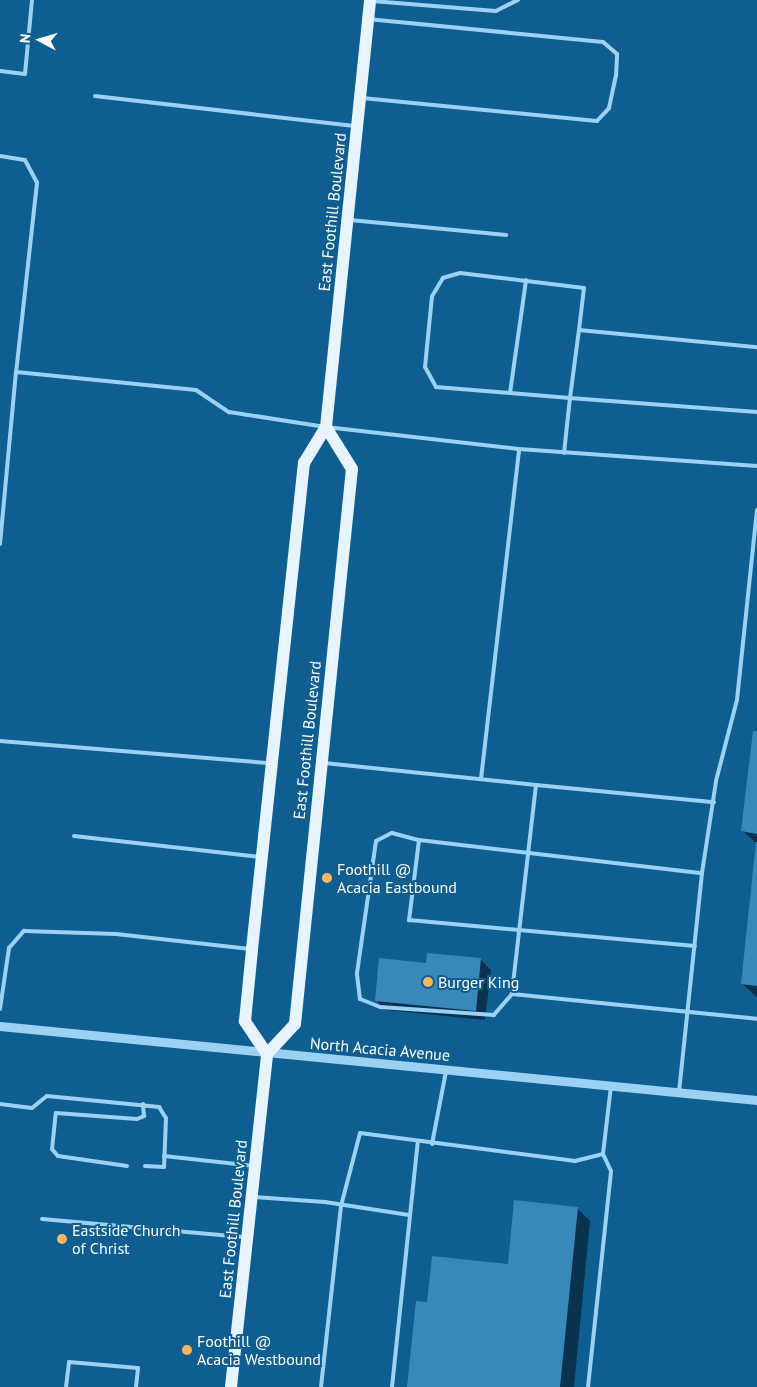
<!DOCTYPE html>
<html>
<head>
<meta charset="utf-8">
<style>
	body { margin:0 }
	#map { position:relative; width:757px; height:1387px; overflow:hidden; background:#0f5e92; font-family:"PT Sans",sans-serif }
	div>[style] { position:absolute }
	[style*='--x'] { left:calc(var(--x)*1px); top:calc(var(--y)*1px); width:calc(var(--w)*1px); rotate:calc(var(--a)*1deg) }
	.shadow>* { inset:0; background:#0007 }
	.building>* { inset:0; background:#3888bb }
	.service>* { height:4px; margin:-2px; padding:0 2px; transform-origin:2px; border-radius:2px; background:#9bd2f4 }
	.tertiary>* { height:9px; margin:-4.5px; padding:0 4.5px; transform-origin:4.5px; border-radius:4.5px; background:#9bd2f4 }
	.primary>* { height:12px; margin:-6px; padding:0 6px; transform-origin:6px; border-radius:6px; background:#e7f4ff }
	.dots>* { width:14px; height:14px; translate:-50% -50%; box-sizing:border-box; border:2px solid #0f5e92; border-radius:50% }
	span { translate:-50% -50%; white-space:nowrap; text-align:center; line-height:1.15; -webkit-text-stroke:4px #0f5e92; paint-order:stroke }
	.street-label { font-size:16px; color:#fff }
	.poi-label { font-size:16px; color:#fff }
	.left { translate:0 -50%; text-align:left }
	.north { position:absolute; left:15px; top:15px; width:50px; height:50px; -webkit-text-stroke:4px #0f5e92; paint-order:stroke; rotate:276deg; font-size:14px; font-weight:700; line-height:20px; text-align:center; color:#fff }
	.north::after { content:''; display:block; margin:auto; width:18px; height:22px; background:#fff; clip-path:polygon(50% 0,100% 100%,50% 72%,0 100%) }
</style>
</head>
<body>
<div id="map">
	<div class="shadow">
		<i style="clip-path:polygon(757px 732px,757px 997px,742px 984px,757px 844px,742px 830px)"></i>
		<i style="clip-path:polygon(428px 955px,481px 960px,491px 970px,485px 1020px,386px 1010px,376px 1000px,427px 964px)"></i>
		<i style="clip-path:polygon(577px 1208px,590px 1221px,574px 1387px,408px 1387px,428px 1304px,509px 1265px)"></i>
	</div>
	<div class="building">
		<i style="clip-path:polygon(753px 731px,757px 731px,757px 834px,741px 831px)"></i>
		<i style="clip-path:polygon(756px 842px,757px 842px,757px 986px,741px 984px)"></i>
		<i style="clip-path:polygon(427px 953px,481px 958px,476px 1011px,375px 1001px,379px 958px,426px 963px)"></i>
		<i style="clip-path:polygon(514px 1200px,578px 1207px,560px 1387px,407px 1387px,416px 1301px,427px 1302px,432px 1256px,508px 1264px)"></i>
	</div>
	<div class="service">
		<i style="--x:372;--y:1;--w:124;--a:4.6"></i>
		<i style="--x:496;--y:11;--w:25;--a:-27"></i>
		<i style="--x:0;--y:71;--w:25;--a:7"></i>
		<i style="--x:25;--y:74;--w:74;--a:-84.6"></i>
		<i style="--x:95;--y:96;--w:261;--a:6.6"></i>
		<i style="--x:362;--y:98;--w:236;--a:5.6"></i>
		<i style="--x:597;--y:121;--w:18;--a:-47"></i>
		<i style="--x:609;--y:108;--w:33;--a:-78"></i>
		<i style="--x:616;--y:76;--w:22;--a:-87"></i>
		<i style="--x:617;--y:54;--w:18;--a:-139"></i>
		<i style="--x:603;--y:42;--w:234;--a:-174.4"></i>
		<i style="--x:0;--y:156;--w:25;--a:9"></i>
		<i style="--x:25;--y:160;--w:26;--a:62"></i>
		<i style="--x:37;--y:183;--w:190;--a:96.3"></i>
		<i style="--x:350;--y:220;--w:157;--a:5.5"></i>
		<i style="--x:579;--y:330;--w:179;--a:5.5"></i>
		<i style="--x:510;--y:393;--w:114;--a:-81.9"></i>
		<i style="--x:564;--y:453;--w:55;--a:-83.8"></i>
		<i style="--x:570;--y:398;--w:69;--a:-82.5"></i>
		<i style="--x:579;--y:330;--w:42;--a:-83.2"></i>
		<i style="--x:584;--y:288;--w:125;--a:-173.1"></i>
		<i style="--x:460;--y:273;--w:18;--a:164"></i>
		<i style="--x:443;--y:278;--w:21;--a:121"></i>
		<i style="--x:432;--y:296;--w:71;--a:95.6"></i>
		<i style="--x:425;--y:367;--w:23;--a:61"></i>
		<i style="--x:436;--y:387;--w:74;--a:4.6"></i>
		<i style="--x:510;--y:393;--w:60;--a:4.8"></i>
		<i style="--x:570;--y:398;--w:188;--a:4.3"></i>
		<i style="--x:0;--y:544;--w:173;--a:-84.7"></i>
		<i style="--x:16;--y:372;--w:181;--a:5.7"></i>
		<i style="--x:196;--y:390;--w:40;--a:34"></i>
		<i style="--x:229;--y:412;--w:98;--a:8.8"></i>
		<i style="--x:326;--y:427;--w:194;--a:6.5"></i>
		<i style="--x:519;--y:449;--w:239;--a:4.1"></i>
		<i style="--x:0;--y:741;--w:270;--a:4.7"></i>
		<i style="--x:324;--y:763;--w:213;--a:5.9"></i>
		<i style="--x:536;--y:785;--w:210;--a:96.6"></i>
		<i style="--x:512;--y:994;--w:246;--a:5.8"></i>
		<i style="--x:481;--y:779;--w:332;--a:-83.4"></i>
		<i style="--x:536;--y:785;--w:179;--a:5.5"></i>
		<i style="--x:74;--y:836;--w:187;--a:6.4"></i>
		<i style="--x:419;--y:840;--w:81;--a:97.1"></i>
		<i style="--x:409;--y:920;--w:287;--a:5.2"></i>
		<i style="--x:512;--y:994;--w:28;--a:131"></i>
		<i style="--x:494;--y:1015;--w:114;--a:-176"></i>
		<i style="--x:380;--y:1007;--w:22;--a:-158"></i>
		<i style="--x:360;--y:999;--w:26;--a:-97"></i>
		<i style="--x:357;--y:973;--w:133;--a:-81.8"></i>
		<i style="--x:376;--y:841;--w:18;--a:-27"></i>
		<i style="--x:392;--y:833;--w:28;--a:15"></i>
		<i style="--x:419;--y:840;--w:285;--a:6.7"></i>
		<i style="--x:0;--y:1009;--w:62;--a:-81.6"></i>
		<i style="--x:9;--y:948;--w:23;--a:-49"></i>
		<i style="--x:24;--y:931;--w:92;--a:1.9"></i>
		<i style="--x:116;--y:934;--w:135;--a:6.4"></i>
		<i style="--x:679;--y:1092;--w:220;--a:-84"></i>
		<i style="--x:702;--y:873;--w:93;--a:-81.3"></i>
		<i style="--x:716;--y:781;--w:84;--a:-75.5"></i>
		<i style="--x:737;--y:700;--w:191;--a:-84"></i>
		<i style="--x:0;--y:1104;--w:32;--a:7"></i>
		<i style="--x:32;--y:1108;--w:19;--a:-39"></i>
		<i style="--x:47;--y:1096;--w:113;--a:5.6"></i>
		<i style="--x:159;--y:1107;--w:13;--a:58"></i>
		<i style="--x:166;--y:1118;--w:49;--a:92.3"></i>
		<i style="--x:164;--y:1167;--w:19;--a:-177"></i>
		<i style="--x:432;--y:1144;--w:74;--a:-79.1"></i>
		<i style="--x:164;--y:1156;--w:91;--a:6.3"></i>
		<i style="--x:127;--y:1166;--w:70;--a:-171.8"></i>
		<i style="--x:58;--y:1156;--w:9;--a:-131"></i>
		<i style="--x:52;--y:1149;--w:36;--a:-84"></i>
		<i style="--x:56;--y:1113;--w:81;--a:4.2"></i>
		<i style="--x:137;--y:1119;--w:8;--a:-23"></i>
		<i style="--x:144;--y:1116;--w:12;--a:-95"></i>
		<i style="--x:253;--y:1197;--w:72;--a:4"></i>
		<i style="--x:325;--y:1202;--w:85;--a:8.8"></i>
		<i style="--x:42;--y:1219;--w:204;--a:5.1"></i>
		<i style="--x:66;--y:1387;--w:25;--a:-83"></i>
		<i style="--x:69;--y:1362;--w:69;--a:5"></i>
		<i style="--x:138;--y:1368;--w:19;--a:96"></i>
		<i style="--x:321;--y:1387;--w:182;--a:-83.7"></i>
		<i style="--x:341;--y:1206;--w:75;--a:-75.4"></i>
		<i style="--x:360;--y:1133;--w:217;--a:7.4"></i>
		<i style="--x:575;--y:1161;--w:29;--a:-14"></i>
		<i style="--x:603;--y:1154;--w:68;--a:-83.3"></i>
		<i style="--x:392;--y:1387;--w:247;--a:-84"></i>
		<i style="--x:588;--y:1387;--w:217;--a:-83.9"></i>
		<i style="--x:611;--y:1171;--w:19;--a:-115"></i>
	</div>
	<div class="tertiary">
		<i style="--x:0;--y:1026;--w:761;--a:5.58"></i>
	</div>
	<div class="primary">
		<i style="--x:267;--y:1054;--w:40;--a:-124"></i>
		<i style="--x:245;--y:1021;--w:72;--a:-84.4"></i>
		<i style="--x:252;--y:949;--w:489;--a:-83.9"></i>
		<i style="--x:304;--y:463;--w:42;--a:-58.6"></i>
		<i style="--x:326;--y:427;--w:429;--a:-84.1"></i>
		<i style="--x:231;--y:1387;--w:335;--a:-83.8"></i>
		<i style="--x:267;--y:1054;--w:41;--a:-47"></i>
		<i style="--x:295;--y:1024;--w:558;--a:-84.14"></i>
		<i style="--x:352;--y:469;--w:49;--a:-121.8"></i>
	</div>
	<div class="dots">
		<i style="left:327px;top:878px;background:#ffb65d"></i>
		<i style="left:428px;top:982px;background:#ffb65d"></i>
		<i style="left:62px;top:1239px;background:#ffb65d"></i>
		<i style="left:187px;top:1350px;background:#ffb65d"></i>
	</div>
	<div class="street-label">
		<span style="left:332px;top:212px;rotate:-84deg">East Foothill Boulevard</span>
		<span style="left:307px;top:740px;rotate:-84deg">East Foothill Boulevard</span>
		<span style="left:380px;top:1049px;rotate:5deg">North Acacia Avenue</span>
		<span style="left:233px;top:1219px;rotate:-84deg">East Foothill Boulevard</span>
	</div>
	<div class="poi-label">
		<span class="left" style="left:337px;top:878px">Foothill @<br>Acacia Eastbound</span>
		<span class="left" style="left:438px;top:982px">Burger King</span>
		<span class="left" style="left:72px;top:1239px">Eastside Church<br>of Christ</span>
		<span class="left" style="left:197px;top:1350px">Foothill @<br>Acacia Westbound</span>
	</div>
	<div class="north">N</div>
</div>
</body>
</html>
